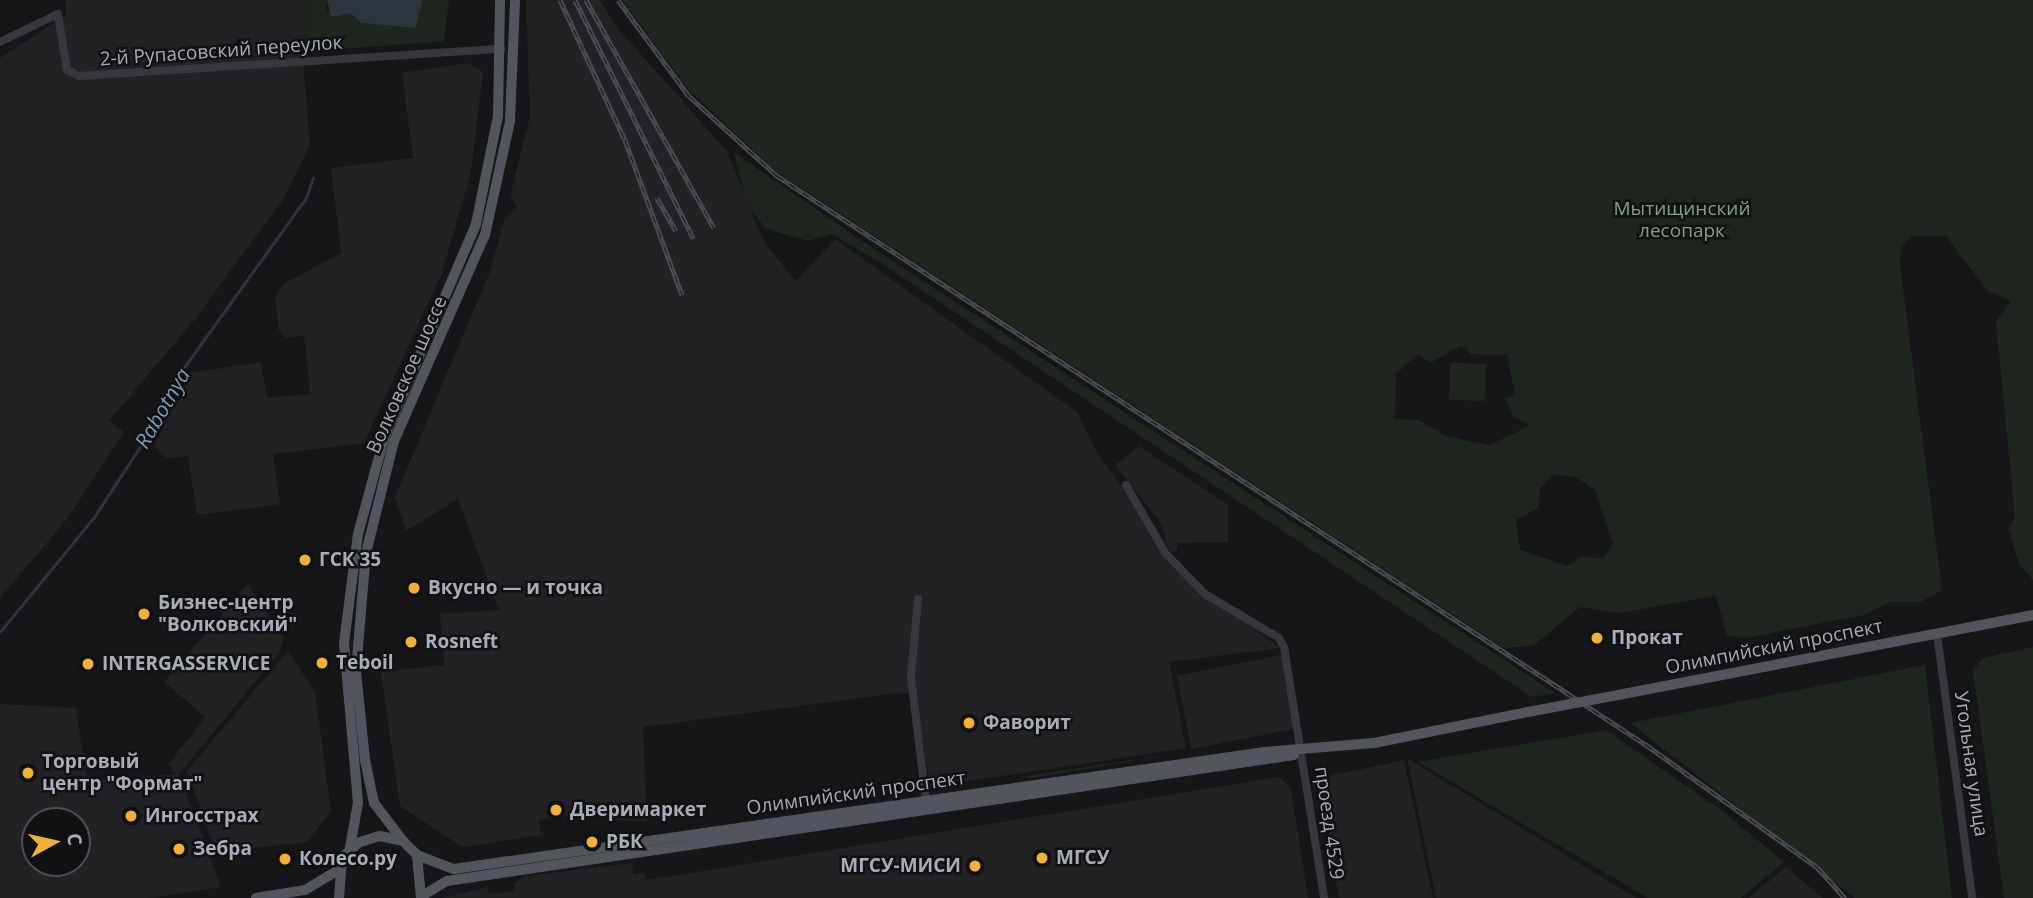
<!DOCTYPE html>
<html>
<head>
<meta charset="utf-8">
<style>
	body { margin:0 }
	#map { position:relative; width:2033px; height:898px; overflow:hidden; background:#161618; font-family:"Open Sans",sans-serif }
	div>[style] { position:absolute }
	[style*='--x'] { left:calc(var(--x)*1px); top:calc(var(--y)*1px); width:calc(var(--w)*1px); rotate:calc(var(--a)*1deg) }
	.built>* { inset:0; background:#222225; transform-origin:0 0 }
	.green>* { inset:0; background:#1e261f; transform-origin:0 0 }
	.water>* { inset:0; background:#2c353c }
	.stream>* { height:2.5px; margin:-1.25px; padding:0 1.25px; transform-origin:1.25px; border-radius:1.25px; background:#2c353c }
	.minor>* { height:8px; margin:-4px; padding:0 4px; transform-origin:4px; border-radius:4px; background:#37383d }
	.major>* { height:10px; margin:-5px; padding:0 5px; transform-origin:5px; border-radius:5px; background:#53555c }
	.rail>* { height:5px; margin-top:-2.5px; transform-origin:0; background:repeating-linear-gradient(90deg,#111113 0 8px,#4a4c52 0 16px); box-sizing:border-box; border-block:2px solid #4a4c52 }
	.major-bridge>* { height:10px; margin:-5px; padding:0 5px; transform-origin:5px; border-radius:5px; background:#53555c }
	.dots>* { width:19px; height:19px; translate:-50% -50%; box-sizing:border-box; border:4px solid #111113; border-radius:50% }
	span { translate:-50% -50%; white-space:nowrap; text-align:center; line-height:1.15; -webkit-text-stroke:5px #111113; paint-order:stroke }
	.street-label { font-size:19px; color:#a8adb8 }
	.park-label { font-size:19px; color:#7fa381 }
	.poi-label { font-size:19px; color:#a8adb8; font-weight:700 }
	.left { translate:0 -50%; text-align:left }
	.right { translate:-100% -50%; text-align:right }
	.water-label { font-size:21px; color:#7f9bb3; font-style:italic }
	.north { position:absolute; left:21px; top:807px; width:70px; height:70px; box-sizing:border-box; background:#111113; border:2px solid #4d4f55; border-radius:50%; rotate:82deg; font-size:19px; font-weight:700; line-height:28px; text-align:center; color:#a8adb8 }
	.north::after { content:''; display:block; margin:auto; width:24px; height:32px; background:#f2b134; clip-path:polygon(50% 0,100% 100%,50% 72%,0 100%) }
</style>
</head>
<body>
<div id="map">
	<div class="built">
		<i style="clip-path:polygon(65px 0,307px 0,304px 73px,310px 145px,284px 198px,196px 318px,109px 421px,124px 432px,67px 519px,0 598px,0 58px,66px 15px)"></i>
		<i style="clip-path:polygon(526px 0,600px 0,615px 25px,726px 150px,765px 244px,796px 281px,835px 239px,1077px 412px,1097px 453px,1144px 516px,1166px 562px,1280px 648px,1169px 662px,1186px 748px,930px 787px,916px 695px,897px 693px,643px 727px,647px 822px,604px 819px,594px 812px,539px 820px,541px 835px,462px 847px,400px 806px,381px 672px,444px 665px,440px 614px,499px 610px,458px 499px,406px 531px,395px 497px,491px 269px,504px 220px,517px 207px,510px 196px,530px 117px)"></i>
		<i style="clip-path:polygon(468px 63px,483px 72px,471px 172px,442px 273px,364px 443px,273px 454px,280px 504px,197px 515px,188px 456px,166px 458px,154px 446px,190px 373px,261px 362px,267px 398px,310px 394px,304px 335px,287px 338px,279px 331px,275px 297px,285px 283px,341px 253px,331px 168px,413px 158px,402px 73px)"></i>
		<i style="clip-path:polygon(1139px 446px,1228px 505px,1228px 542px,1178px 543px,1176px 552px,1169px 551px,1161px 523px,1115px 465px)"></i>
		<i style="clip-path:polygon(evenodd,248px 584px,284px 637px,279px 653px,179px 774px,221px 887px,149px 898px,0 898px,0 704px,76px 708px,87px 781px,177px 774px,168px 765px,205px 717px,164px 682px,248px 584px,35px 821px,77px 821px,77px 863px,35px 863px,35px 821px)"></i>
		<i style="clip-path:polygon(288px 651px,315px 692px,331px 811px,307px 842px,216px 852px,187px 771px)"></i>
		<i style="left:1282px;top:655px;width:75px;height:107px;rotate:79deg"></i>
		<i style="clip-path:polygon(1407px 758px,1636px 898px,1436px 898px)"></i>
		<i style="clip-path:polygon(1404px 760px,1433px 898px,1339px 898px,1319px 778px)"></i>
		<i style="clip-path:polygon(1279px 777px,1291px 789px,1308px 898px,442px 898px,488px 887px,489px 894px,515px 891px,514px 883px,526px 876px,632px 863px,634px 874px,645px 873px,647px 880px)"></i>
		<i style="clip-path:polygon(1786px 867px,1823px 898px,1749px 898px)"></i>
	</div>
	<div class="green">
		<i style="clip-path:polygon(307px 0,327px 0,327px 11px,350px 13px,361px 23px,416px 28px,422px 0,449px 0,444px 41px,305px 52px)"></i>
		<i style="clip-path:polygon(evenodd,622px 0,2033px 0,2033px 580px,2019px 564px,2008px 528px,2015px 518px,1996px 322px,2011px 301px,1988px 291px,1946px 236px,1912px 236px,1901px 247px,1900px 265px,1942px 590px,1921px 602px,1890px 602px,1864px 615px,1745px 638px,1727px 635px,1716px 596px,1619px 613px,1580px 607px,1533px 646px,1504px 648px,774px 170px,689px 90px,622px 0,1462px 345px,1471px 354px,1507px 355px,1515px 394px,1506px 399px,1512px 415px,1529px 426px,1490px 445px,1448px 437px,1419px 420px,1395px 419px,1396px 374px,1418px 354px,1430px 363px,1462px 345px,622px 0,1553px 474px,1575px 477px,1595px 490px,1613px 544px,1603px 559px,1583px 556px,1567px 566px,1520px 550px,1516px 520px,1538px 508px,1540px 489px,1553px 474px)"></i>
		<i style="clip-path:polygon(734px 152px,856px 237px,1555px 693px,1532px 697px,875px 259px,832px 234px,808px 241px,765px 228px,746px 202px)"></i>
		<i style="left:1486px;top:364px;width:37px;height:36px;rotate:92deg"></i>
		<i style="clip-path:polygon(2033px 647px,2033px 898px,2004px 898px,1973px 670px,1984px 658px)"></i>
		<i style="clip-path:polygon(1925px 665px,1952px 898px,1855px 898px,1630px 723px)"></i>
		<i style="clip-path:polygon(1606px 730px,1725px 813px,1784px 862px,1741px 898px,1648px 898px,1418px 762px)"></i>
		<i style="clip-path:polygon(1173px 754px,1033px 778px,1020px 777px)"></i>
	</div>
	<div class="water">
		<i style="clip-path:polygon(327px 0,422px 0,416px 28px,361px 23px,350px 13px,331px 17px)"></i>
	</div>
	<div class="stream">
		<i style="--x:0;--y:632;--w:149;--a:-50.7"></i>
		<i style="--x:94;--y:517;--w:84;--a:-56.7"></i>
		<i style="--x:140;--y:447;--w:59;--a:-64.7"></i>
		<i style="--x:165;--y:394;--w:241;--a:-54.3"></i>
		<i style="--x:306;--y:198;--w:21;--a:-71"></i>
	</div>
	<div class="minor">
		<i style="--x:0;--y:42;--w:64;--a:-25.8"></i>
		<i style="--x:58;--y:14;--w:57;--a:80.9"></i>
		<i style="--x:67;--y:70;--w:13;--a:27"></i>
		<i style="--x:79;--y:76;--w:423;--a:-3.7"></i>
		<i style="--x:1126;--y:485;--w:80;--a:59.9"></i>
		<i style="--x:1166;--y:554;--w:56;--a:45.7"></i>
		<i style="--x:1205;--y:594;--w:86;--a:30.7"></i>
		<i style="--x:1279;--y:638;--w:10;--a:61"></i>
		<i style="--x:1284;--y:647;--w:254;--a:80.9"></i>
		<i style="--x:918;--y:599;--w:79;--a:95.1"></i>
		<i style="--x:911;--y:678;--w:124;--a:83"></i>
		<i style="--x:1937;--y:634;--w:266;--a:82.4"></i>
	</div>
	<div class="major">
		<i style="--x:1618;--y:695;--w:423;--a:-10.9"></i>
		<i style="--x:403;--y:841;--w:48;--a:-127.3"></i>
		<i style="--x:374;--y:803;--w:44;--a:-101.8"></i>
		<i style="--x:365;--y:760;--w:89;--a:-95.8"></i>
		<i style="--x:356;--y:671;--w:118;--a:-85.2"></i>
		<i style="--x:366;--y:553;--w:115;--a:-76"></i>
		<i style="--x:394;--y:441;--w:225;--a:-66.2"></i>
		<i style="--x:485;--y:235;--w:117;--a:-77.6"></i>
		<i style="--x:510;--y:121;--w:121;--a:-87.6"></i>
		<i style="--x:350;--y:847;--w:45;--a:-79.7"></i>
		<i style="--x:358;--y:803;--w:161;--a:-95"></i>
		<i style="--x:344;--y:643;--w:110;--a:-82.7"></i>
		<i style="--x:358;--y:534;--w:99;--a:-74.8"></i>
		<i style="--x:384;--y:438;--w:233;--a:-66.7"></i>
		<i style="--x:476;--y:224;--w:110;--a:-78.5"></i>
		<i style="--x:498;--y:116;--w:116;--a:-89"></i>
		<i style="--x:417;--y:855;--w:40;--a:21"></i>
		<i style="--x:454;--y:869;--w:819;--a:-8.21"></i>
		<i style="--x:1265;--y:752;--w:109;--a:-4.7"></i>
		<i style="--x:1374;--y:743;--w:157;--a:-11.4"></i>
		<i style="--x:422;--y:896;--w:29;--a:-31"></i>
		<i style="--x:447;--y:881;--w:856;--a:-8.46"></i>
		<i style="--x:256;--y:898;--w:50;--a:-9.3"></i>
		<i style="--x:305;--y:890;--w:37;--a:-31"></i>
		<i style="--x:339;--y:898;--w:41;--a:-85.8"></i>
		<i style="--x:342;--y:857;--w:23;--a:-40"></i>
		<i style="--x:360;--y:842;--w:21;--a:-17"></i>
		<i style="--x:380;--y:836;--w:24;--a:12"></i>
		<i style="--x:403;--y:841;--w:20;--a:45"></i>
		<i style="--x:417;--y:855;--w:43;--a:84.7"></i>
	</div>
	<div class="rail">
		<i style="--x:560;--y:0;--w:154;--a:65.1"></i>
		<i style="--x:625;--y:140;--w:165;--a:69.8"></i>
		<i style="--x:575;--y:0;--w:266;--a:63.6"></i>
		<i style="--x:586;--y:0;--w:261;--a:60.7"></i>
		<i style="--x:618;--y:0;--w:119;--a:53.5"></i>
		<i style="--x:689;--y:96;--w:118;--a:42.2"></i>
		<i style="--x:776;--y:175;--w:1039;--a:33.22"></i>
		<i style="--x:1645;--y:744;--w:211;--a:35.6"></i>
		<i style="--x:1817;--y:867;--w:42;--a:47.9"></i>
		<i style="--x:657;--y:198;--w:38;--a:60"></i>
	</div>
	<div class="major-bridge">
		<i style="--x:1528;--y:712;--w:92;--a:-10.7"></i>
	</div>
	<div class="dots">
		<i style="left:305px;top:560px;background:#f2b134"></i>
		<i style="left:414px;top:588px;background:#f2b134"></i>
		<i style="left:144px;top:614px;background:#f2b134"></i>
		<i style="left:1597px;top:638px;background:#f2b134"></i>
		<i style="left:411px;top:642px;background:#f2b134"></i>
		<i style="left:322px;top:663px;background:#f2b134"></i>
		<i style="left:88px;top:664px;background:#f2b134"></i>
		<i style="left:969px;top:723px;background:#f2b134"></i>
		<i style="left:28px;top:773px;background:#f2b134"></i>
		<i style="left:556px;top:810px;background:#f2b134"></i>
		<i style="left:131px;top:816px;background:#f2b134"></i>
		<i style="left:592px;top:842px;background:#f2b134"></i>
		<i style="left:179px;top:849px;background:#f2b134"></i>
		<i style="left:1042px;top:858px;background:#f2b134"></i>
		<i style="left:285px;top:859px;background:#f2b134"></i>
		<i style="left:975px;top:866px;background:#f2b134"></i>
	</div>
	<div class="street-label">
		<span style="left:221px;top:51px;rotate:-4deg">2-й Рупасовский переулок</span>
		<span style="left:407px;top:375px;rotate:-66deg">Волковское шоссе</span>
		<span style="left:1774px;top:647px;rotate:-11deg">Олимпийский проспект</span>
		<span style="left:1971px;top:764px;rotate:82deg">Угольная улица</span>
		<span style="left:856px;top:793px;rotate:-8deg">Олимпийский проспект</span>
		<span style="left:1329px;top:823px;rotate:82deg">проезд 4529</span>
	</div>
	<div class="park-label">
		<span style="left:1682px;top:220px">Мытищинский<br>лесопарк</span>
	</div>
	<div class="poi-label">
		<span class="left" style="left:319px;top:560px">ГСК 35</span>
		<span class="left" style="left:428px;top:588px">Вкусно — и точка</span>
		<span class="left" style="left:158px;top:614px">Бизнес-центр<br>"Волковский"</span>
		<span class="left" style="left:1611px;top:638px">Прокат</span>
		<span class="left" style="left:425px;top:642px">Rosneft</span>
		<span class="left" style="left:336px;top:663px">Teboil</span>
		<span class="left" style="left:102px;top:664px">INTERGASSERVICE</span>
		<span class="left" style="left:983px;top:723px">Фаворит</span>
		<span class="left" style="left:42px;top:773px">Торговый<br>центр "Формат"</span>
		<span class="left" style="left:570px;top:810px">Дверимаркет</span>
		<span class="left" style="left:145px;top:816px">Ингосстрах</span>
		<span class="left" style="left:606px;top:842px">РБК</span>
		<span class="left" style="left:193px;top:849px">Зебра</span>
		<span class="left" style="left:1056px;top:858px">МГСУ</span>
		<span class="left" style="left:299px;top:859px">Колесо.ру</span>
		<span class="right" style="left:961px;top:866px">МГСУ-МИСИ</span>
	</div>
	<div class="water-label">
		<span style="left:162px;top:408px;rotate:-60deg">Rabotnya</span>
	</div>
	<div class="north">С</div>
</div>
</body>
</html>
